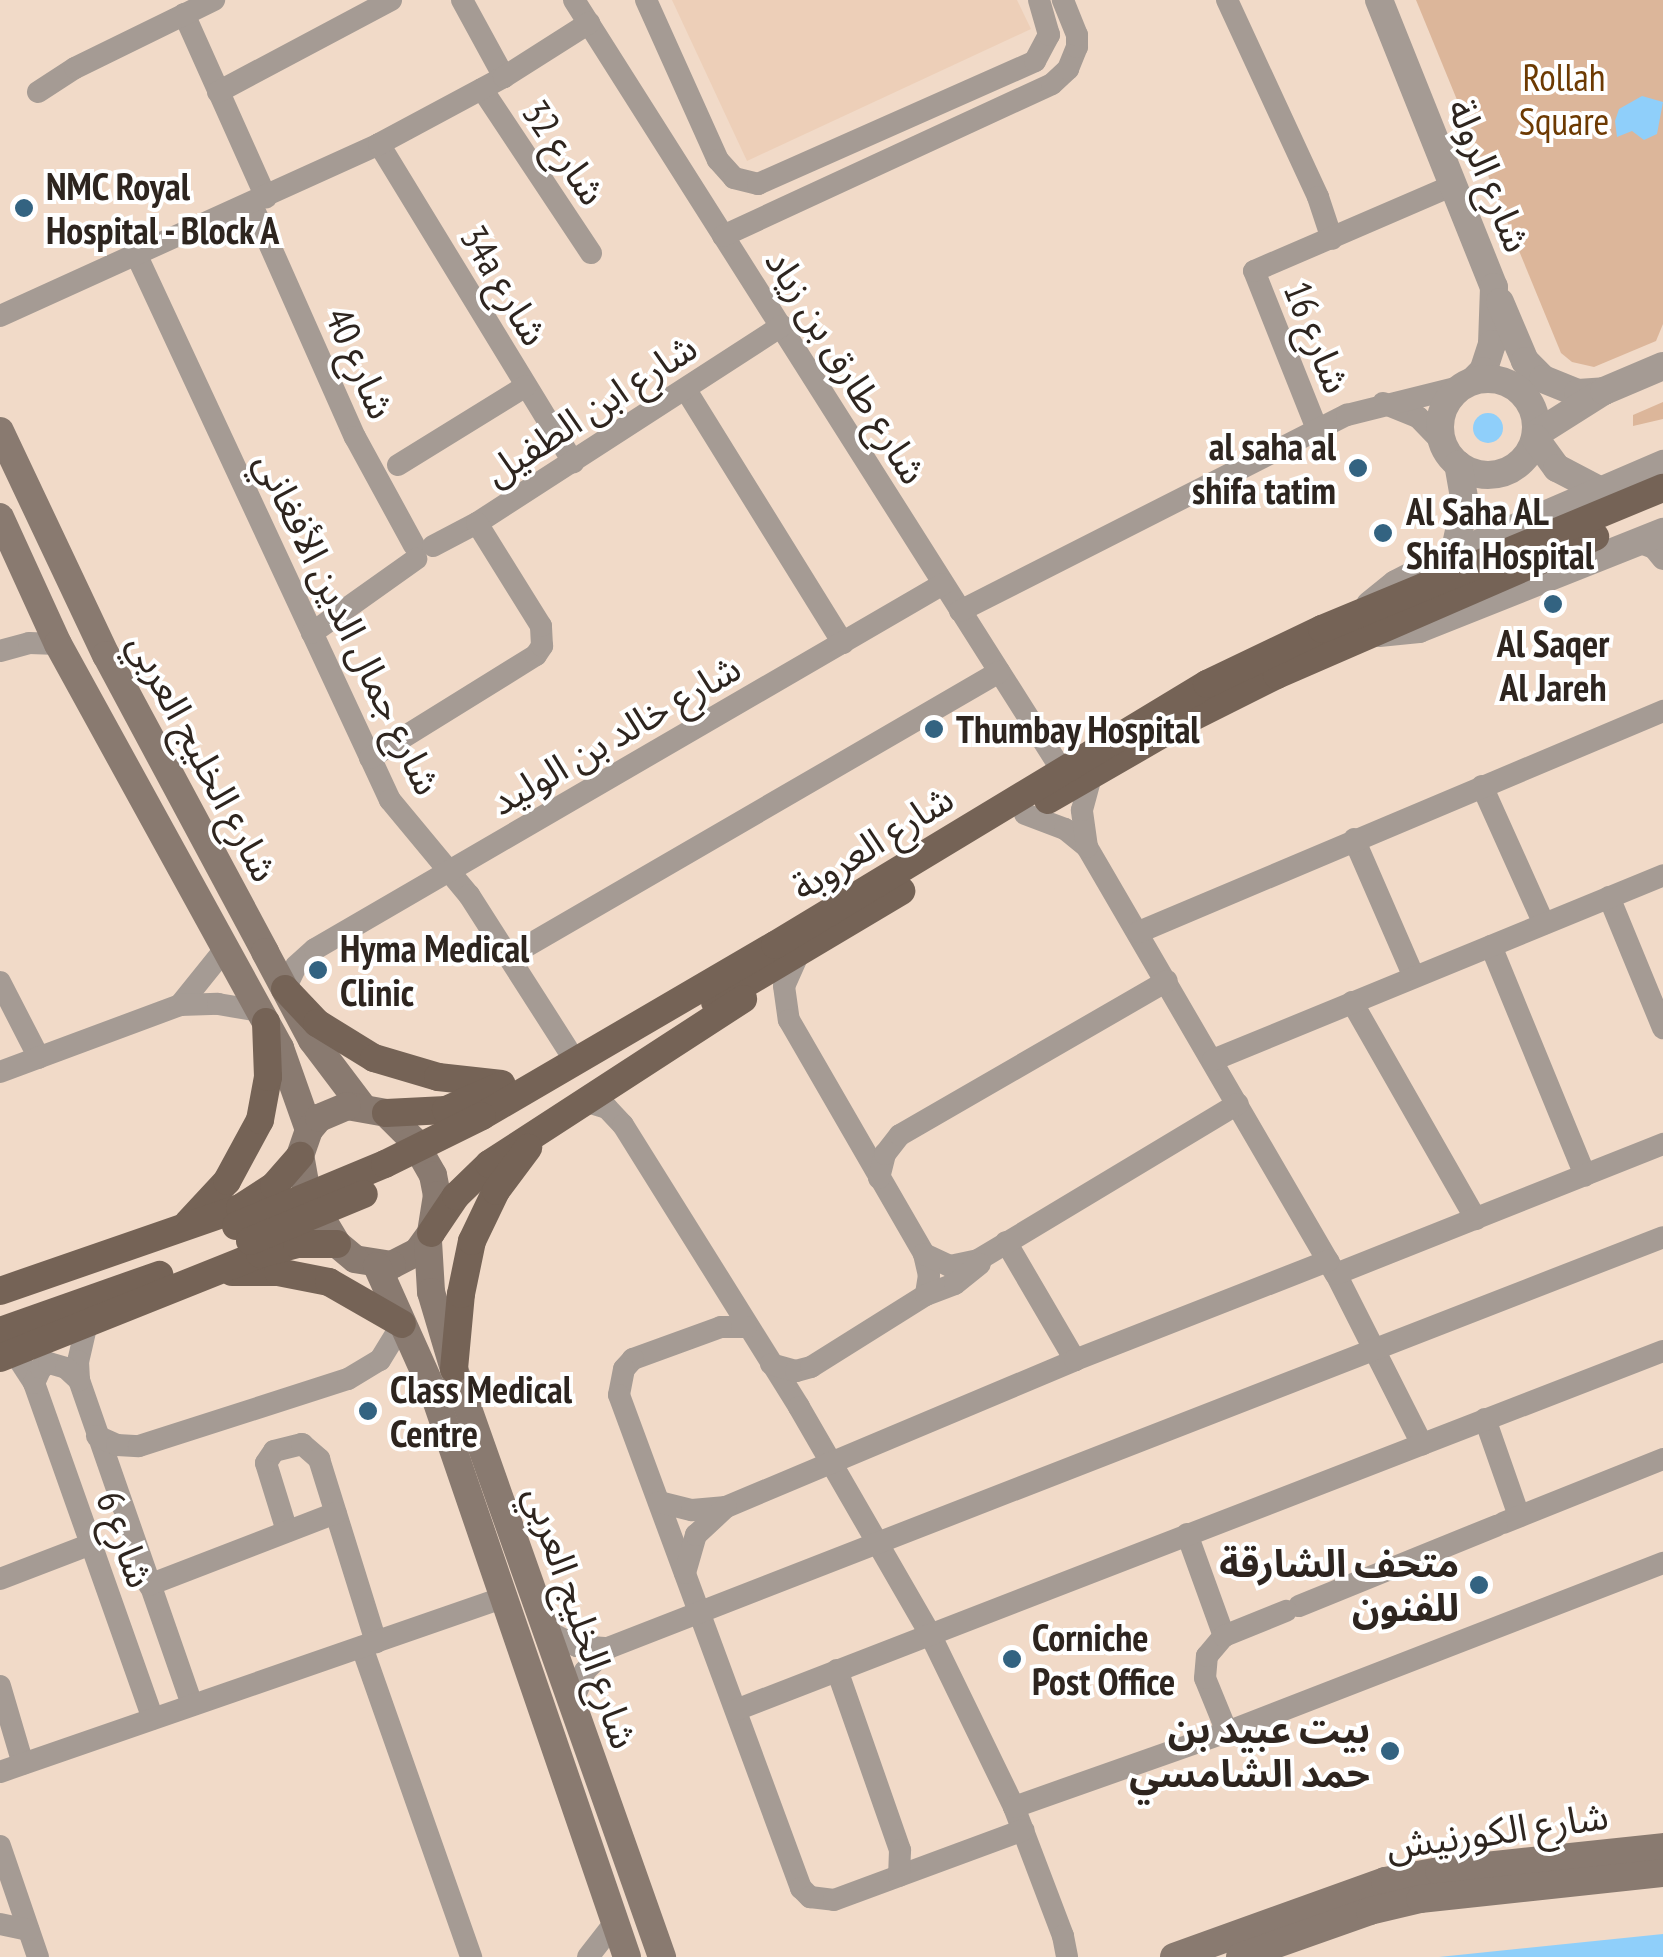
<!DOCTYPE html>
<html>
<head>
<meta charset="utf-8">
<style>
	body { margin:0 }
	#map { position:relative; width:1663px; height:1957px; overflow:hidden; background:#f1dac8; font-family:"PT Sans Narrow","Noto Sans Arabic",sans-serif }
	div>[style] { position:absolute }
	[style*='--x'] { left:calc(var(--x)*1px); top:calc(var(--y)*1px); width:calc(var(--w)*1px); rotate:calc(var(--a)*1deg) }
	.built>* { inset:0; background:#edcfb8 }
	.green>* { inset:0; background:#dcb69a }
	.water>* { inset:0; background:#8fcffa }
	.round { border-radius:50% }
	.minor>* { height:22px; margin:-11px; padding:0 11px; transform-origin:11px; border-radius:11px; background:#a59b94 }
	.tertiary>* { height:28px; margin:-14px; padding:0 14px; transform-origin:14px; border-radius:14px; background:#a59b94 }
	.tertiary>.ring { margin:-14px; padding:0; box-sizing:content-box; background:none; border:28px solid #a59b94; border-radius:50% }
	.secondary>* { height:28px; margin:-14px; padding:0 14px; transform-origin:14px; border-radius:14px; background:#897a70 }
	.primary>* { height:28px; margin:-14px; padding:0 14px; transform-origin:14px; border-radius:14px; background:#756356 }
	.primary-bridge>* { height:28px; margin:-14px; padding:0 14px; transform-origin:14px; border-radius:14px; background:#756356 }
	.dots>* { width:28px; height:28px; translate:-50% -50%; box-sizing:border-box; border:5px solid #fff; border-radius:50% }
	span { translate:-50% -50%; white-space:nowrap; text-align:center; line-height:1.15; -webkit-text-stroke:8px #fff; paint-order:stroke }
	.park-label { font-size:38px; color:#6d3a02 }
	.street-label { font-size:38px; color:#2e251f }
	.poi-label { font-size:38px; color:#2e251f; font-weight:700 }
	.left { translate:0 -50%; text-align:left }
	.right { translate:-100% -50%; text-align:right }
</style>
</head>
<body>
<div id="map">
	<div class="built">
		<i style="clip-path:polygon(672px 0,1017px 0,1031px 29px,747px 161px)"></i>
	</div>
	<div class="green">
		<i style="clip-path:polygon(1416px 0,1663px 0,1663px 324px,1656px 341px,1594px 367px,1572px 362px,1561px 353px)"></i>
		<i style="clip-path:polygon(1663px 402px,1663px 419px,1633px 426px,1633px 415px)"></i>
	</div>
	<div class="water">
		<i style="clip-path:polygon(1642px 96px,1663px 102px,1657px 134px,1644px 140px,1632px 131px,1617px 137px,1615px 121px,1619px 109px)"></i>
		<i class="round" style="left:1473px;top:413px;width:30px;height:30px"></i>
		<i style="clip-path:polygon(1663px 1934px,1663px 1957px,1439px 1957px)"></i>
	</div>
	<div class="minor">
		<i style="--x:462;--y:0;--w:88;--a:61.4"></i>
		<i style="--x:574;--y:0;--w:910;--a:57.65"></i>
		<i style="--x:646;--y:0;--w:175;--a:65.8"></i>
		<i style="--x:718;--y:160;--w:24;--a:48"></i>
		<i style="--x:734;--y:178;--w:25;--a:14"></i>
		<i style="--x:758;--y:184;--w:303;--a:-23.9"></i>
		<i style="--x:1035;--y:61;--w:30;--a:-62"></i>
		<i style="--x:1049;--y:35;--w:36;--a:-106"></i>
		<i style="--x:1227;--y:0;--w:217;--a:65.2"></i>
		<i style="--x:1318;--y:197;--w:44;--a:71.6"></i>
		<i style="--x:184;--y:14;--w:201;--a:65.9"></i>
		<i style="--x:482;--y:89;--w:197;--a:56.4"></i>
		<i style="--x:38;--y:92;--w:44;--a:-33"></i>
		<i style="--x:75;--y:68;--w:155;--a:-26.1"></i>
		<i style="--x:218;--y:92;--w:196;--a:-28"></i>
		<i style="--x:379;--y:144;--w:373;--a:58.6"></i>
		<i style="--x:252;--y:205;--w:254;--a:66.1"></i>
		<i style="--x:355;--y:437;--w:123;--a:61.4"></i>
		<i style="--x:723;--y:236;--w:362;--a:-24.8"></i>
		<i style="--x:1052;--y:84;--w:22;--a:-43"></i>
		<i style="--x:1068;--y:69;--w:24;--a:-68"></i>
		<i style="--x:1077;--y:47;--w:12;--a:-90"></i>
		<i style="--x:1077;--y:35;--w:38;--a:-112"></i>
		<i style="--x:137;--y:256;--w:600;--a:65.06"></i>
		<i style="--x:390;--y:800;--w:124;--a:50.3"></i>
		<i style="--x:469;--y:895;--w:182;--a:57.4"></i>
		<i style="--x:0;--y:316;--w:416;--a:-24.4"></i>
		<i style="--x:379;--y:144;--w:142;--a:-28.2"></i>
		<i style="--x:504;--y:77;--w:101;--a:-32.4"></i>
		<i style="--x:686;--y:390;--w:298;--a:58.2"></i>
		<i style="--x:1383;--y:403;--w:38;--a:22"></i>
		<i style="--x:1418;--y:417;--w:33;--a:46"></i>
		<i style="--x:1317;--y:429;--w:170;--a:-111.7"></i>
		<i style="--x:1254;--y:271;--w:218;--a:-23.3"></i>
		<i style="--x:398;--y:465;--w:150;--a:-31.7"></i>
		<i style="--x:1638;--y:542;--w:17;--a:21"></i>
		<i style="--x:1654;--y:548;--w:14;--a:51"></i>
		<i style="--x:433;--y:546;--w:50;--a:-27.6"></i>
		<i style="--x:477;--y:523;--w:363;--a:-32.9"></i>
		<i style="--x:960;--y:611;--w:434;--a:-26.9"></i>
		<i style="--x:1347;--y:415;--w:115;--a:-14"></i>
		<i style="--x:312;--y:633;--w:128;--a:-35.4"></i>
		<i style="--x:0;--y:651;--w:30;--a:-15"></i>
		<i style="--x:29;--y:643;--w:29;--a:2"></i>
		<i style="--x:370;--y:758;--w:195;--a:-31.8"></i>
		<i style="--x:536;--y:655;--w:11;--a:-56"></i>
		<i style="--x:542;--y:646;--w:20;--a:-93"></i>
		<i style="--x:541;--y:626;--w:121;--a:-121.9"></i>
		<i style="--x:1482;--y:786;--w:151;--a:65.8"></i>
		<i style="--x:1025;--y:814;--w:43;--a:20.6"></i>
		<i style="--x:1065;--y:829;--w:28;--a:39"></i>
		<i style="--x:1087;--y:847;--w:494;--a:59.8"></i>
		<i style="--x:1336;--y:1274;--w:191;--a:63.2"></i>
		<i style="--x:1354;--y:839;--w:150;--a:66.5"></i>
		<i style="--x:1087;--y:847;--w:37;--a:-98"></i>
		<i style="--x:1082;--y:810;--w:38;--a:-75"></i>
		<i style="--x:1609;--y:897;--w:142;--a:67.6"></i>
		<i style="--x:1139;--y:932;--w:569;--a:-22.87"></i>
		<i style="--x:1491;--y:946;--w:248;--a:67.7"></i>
		<i style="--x:798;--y:955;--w:34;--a:114"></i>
		<i style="--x:784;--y:986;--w:34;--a:82"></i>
		<i style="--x:789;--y:1020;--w:270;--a:60"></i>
		<i style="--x:924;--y:1254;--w:22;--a:77"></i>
		<i style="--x:929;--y:1275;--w:20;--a:99"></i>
		<i style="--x:508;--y:957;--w:568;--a:-30.13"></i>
		<i style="--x:0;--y:982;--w:85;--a:62.8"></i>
		<i style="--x:285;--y:989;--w:25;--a:-64"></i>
		<i style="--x:296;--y:966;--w:25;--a:-42"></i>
		<i style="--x:315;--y:949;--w:726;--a:-30.17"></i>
		<i style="--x:1352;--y:1002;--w:250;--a:60.3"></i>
		<i style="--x:180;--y:1005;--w:72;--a:-51.2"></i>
		<i style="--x:1213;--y:1060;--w:487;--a:-22.3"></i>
		<i style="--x:0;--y:1072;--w:192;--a:-20.4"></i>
		<i style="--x:180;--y:1005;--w:38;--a:-2"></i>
		<i style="--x:218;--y:1004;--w:43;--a:9.5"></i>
		<i style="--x:584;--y:1101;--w:24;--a:17"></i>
		<i style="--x:607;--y:1108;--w:23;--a:47"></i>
		<i style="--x:623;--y:1125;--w:332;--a:58"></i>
		<i style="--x:799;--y:1407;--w:262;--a:60"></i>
		<i style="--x:930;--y:1634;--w:192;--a:64.1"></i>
		<i style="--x:1014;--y:1807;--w:138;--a:69.2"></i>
		<i style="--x:1063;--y:1936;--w:21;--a:79"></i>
		<i style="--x:879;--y:1178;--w:25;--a:-76"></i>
		<i style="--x:885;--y:1154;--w:24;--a:-52"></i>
		<i style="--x:900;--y:1135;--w:308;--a:-30"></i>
		<i style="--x:1006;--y:1242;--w:137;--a:59.7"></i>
		<i style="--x:924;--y:1254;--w:29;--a:25"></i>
		<i style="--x:950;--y:1266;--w:29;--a:-12"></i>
		<i style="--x:978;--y:1260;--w:303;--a:-31"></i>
		<i style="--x:1336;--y:1274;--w:352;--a:-21.7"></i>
		<i style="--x:87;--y:1323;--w:39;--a:103"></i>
		<i style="--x:78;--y:1361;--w:19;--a:87"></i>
		<i style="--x:79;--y:1380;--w:344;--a:70.8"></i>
		<i style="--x:746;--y:1327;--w:25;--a:180"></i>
		<i style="--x:721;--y:1327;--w:94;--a:160"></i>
		<i style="--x:633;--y:1359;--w:13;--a:132"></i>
		<i style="--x:624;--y:1369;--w:26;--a:101"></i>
		<i style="--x:619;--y:1395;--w:526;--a:69.74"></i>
		<i style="--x:801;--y:1888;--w:13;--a:45"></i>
		<i style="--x:810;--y:1897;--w:24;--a:7"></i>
		<i style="--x:834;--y:1900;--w:202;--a:-20.3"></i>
		<i style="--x:14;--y:1352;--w:37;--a:57"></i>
		<i style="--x:34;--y:1383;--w:356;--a:70.5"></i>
		<i style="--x:771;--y:1364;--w:26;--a:16"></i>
		<i style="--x:796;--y:1371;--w:16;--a:-15"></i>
		<i style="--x:811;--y:1367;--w:136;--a:-32.1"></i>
		<i style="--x:926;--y:1295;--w:31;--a:-21"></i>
		<i style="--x:955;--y:1284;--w:32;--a:-39"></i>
		<i style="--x:34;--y:1383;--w:17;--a:-65"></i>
		<i style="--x:41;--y:1368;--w:9;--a:-32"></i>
		<i style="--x:49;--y:1363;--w:18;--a:16"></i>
		<i style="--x:66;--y:1368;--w:18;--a:43"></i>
		<i style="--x:1485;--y:1419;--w:103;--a:70.7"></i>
		<i style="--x:97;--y:1436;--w:22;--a:24"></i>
		<i style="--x:117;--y:1445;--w:22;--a:3"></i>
		<i style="--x:139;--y:1446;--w:219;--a:-17.8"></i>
		<i style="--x:348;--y:1379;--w:37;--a:-31"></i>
		<i style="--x:380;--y:1360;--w:42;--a:-58.6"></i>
		<i style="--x:659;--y:1502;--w:34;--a:14"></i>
		<i style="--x:692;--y:1510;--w:34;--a:-5"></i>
		<i style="--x:726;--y:1507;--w:379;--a:-22.8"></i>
		<i style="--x:1075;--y:1360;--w:272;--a:-21.4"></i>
		<i style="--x:1503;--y:1523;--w:172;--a:-21.8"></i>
		<i style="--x:287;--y:1531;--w:71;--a:-107.2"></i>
		<i style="--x:266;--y:1463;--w:14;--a:-56"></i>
		<i style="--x:274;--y:1451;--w:29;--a:-14"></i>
		<i style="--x:302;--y:1444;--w:23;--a:41"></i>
		<i style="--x:319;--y:1459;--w:192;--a:72.7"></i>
		<i style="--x:1187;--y:1534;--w:109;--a:70.1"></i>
		<i style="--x:685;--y:1573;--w:40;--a:-74"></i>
		<i style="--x:696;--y:1535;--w:41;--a:-43"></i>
		<i style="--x:0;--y:1579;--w:97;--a:-21"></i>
		<i style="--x:149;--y:1585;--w:200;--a:-21.1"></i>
		<i style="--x:1299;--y:1606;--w:213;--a:-22.1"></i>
		<i style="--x:549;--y:1632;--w:31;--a:27"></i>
		<i style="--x:577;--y:1646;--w:31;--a:4"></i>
		<i style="--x:362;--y:1647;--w:329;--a:70.6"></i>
		<i style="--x:837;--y:1670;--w:191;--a:70.7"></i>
		<i style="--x:900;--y:1850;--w:26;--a:92"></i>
		<i style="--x:0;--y:1686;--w:81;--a:73.6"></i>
		<i style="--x:573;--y:1701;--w:32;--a:-68"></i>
		<i style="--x:585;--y:1671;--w:33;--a:-45"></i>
		<i style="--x:608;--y:1648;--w:1132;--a:-21.28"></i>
		<i style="--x:736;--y:1710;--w:994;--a:-21.17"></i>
		<i style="--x:1227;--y:1732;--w:58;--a:-112.2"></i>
		<i style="--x:1205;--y:1678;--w:22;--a:-85"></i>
		<i style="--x:1207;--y:1656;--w:26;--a:-50"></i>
		<i style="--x:1224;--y:1636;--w:67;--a:-22"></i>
		<i style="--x:0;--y:1772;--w:534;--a:-19.11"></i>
		<i style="--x:1014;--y:1807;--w:226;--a:-19.4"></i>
		<i style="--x:1227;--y:1732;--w:468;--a:-21.2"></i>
		<i style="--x:0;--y:1846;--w:117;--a:71.1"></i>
		<i style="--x:0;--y:1924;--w:29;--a:12"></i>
		<i style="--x:588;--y:1957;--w:46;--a:-52.1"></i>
	</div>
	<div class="tertiary">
		<i style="--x:1379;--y:0;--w:309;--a:68.2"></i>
		<i style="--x:1494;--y:287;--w:57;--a:92"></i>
		<i style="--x:1492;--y:344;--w:28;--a:108"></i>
		<i style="--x:1483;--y:371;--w:13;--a:135"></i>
		<i style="--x:1500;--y:302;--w:64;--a:67"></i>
		<i style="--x:1525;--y:361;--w:25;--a:45"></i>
		<i style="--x:1543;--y:379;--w:38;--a:22"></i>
		<i style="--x:1578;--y:393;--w:26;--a:-4"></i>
		<i class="ring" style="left:1440px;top:379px;width:68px;height:68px"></i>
		<i style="--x:1536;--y:434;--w:80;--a:-32.3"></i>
		<i style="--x:1604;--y:391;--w:64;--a:-23"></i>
		<i style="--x:1535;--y:438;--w:37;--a:54"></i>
		<i style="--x:1557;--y:468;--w:50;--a:27.6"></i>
		<i style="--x:1454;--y:554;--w:52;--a:-77.8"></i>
		<i style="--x:1465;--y:503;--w:39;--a:-100"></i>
		<i style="--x:1370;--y:605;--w:33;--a:-39"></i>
		<i style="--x:1396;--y:584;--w:65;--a:-27.3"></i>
		<i style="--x:1454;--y:554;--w:228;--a:-23.3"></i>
		<i style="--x:1379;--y:633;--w:40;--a:-5.7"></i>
		<i style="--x:1419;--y:629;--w:263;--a:-21.7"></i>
	</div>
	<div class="secondary">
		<i style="--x:0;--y:431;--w:248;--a:64.7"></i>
		<i style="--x:106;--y:655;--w:337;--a:61.8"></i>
		<i style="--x:265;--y:952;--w:100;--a:61.9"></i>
		<i style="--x:312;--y:1040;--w:83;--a:52.9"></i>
		<i style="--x:0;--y:517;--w:140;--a:65.5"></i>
		<i style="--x:58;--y:644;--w:461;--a:61.2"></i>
		<i style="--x:280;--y:1048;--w:87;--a:70.5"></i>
		<i style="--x:347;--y:1106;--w:40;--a:10"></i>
		<i style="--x:386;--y:1113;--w:38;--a:45"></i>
		<i style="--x:413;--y:1140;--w:40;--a:60.3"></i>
		<i style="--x:433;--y:1175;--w:20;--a:79"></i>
		<i style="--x:437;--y:1195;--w:38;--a:99"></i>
		<i style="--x:431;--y:1233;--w:24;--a:126"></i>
		<i style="--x:417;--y:1252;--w:28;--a:153"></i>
		<i style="--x:392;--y:1265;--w:37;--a:-171"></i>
		<i style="--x:355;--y:1259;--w:23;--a:-140"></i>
		<i style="--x:337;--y:1244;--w:58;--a:-121"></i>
		<i style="--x:307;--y:1194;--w:39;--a:-100"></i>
		<i style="--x:300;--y:1156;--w:28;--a:-71"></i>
		<i style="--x:309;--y:1130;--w:16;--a:-50"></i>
		<i style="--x:319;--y:1118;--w:30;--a:-23"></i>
		<i style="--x:428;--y:1241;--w:51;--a:86.6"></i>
		<i style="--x:431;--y:1292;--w:80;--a:73.4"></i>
		<i style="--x:454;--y:1369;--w:624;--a:70.52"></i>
		<i style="--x:377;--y:1266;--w:137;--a:65.9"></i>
		<i style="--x:433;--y:1391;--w:598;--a:71.08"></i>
		<i style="--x:1174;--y:1957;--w:224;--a:-19.8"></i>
		<i style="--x:1385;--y:1881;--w:55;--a:-10.5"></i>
		<i style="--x:1439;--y:1871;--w:225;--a:-6.1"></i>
		<i style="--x:1240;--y:1957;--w:138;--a:-19.5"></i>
		<i style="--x:1370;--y:1911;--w:51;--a:-13.5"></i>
		<i style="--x:1420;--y:1899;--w:244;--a:-6.1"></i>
	</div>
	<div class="primary">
		<i style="--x:1048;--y:800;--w:156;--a:-30"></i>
		<i style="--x:1183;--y:722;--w:105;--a:-26.6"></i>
		<i style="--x:1277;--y:675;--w:347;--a:-23.5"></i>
		<i style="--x:285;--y:989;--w:47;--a:46.7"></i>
		<i style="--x:317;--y:1023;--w:67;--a:31.6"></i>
		<i style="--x:374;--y:1058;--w:67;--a:16.5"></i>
		<i style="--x:438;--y:1077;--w:64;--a:6.2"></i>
		<i style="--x:715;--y:1002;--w:217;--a:-30.8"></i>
		<i style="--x:386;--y:1113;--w:60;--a:-2.9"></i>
		<i style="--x:446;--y:1110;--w:59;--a:-24"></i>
		<i style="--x:482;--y:1116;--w:339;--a:-30.3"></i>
		<i style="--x:775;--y:945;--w:505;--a:-31.14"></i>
		<i style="--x:1207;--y:684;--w:127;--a:-25.6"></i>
		<i style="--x:1322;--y:629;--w:369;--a:-22.5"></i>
		<i style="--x:188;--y:1223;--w:57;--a:-47.1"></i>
		<i style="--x:227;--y:1181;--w:69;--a:-61.6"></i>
		<i style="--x:260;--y:1120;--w:44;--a:-79.5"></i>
		<i style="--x:268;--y:1077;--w:55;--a:-92.1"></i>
		<i style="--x:431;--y:1233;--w:45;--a:-56"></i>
		<i style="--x:456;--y:1196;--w:46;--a:-44.1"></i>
		<i style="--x:489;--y:1164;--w:303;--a:-33"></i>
		<i style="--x:232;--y:1272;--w:46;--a:0"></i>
		<i style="--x:278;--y:1272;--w:52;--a:11.1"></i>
		<i style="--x:329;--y:1282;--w:84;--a:29.9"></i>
		<i style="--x:0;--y:1291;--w:254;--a:-19.1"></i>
		<i style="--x:240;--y:1208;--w:40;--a:-32.9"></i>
		<i style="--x:274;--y:1186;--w:40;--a:-49"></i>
		<i style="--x:0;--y:1331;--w:169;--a:-19.4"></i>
		<i style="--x:0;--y:1358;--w:280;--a:-21.8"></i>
		<i style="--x:260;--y:1254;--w:38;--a:-15"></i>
		<i style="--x:297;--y:1244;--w:40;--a:0"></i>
		<i style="--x:454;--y:1369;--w:75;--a:-84.7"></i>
		<i style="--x:461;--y:1294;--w:54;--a:-78.3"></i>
		<i style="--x:472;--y:1241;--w:55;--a:-64.4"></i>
		<i style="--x:496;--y:1191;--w:54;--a:-53.3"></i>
	</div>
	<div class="primary-bridge">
		<i style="--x:236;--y:1226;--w:161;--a:-22.6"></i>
		<i style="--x:385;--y:1164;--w:108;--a:-26.3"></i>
		<i style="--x:250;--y:1241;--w:123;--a:-22.4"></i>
	</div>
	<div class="dots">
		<i style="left:24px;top:208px;background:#336381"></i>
		<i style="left:1358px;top:468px;background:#336381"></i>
		<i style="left:1383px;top:533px;background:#336381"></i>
		<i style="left:1553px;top:604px;background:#336381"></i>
		<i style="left:934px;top:729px;background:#336381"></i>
		<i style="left:318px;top:970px;background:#336381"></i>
		<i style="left:368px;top:1411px;background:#336381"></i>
		<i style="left:1479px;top:1585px;background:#336381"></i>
		<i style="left:1012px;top:1659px;background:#336381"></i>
		<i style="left:1390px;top:1751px;background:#336381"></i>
	</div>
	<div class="park-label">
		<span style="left:1564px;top:99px">Rollah<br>Square</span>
	</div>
	<div class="street-label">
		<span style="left:565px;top:152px;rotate:56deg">شارع 32</span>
		<span style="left:1490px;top:175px;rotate:68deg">شارع الرولة</span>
		<span style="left:505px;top:285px;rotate:59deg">34a شارع</span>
		<span style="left:1318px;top:337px;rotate:68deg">شارع 16</span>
		<span style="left:361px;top:363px;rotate:66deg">شارع 40</span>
		<span style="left:847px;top:366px;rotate:58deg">شارع طارق بن زياد</span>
		<span style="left:590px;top:409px;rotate:-33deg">شارع ابن الطفيل</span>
		<span style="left:349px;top:623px;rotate:64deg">شارع جمال الدين الأفغاني</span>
		<span style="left:615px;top:734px;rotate:-30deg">شارع خالد بن الوليد</span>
		<span style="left:204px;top:757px;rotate:62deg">شارع الخليج العربي</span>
		<span style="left:872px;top:842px;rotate:-32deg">شارع العروبة</span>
		<span style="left:126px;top:1539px;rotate:70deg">شارع 6</span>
		<span style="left:582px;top:1617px;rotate:71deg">شارع الخليج العربي</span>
		<span style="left:1497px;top:1830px;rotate:-8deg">شارع الكورنيش</span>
	</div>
	<div class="poi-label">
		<span class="left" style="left:46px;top:208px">NMC Royal<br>Hospital - Block A</span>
		<span class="right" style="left:1336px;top:468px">al saha al<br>shifa tatim</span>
		<span class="left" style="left:1406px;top:533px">Al Saha AL<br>Shifa Hospital</span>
		<span style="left:1553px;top:665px">Al Saqer<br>Al Jareh</span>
		<span class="left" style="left:956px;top:729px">Thumbay Hospital</span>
		<span class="left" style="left:340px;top:970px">Hyma Medical<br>Clinic</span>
		<span class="left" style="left:390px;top:1411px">Class Medical<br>Centre</span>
		<span class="right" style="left:1459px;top:1585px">متحف الشارقة<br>للفنون</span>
		<span class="left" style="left:1032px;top:1659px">Corniche<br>Post Office</span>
		<span class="right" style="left:1370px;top:1751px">بيت عبيد بن<br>حمد الشامسي</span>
	</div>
</div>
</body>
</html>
